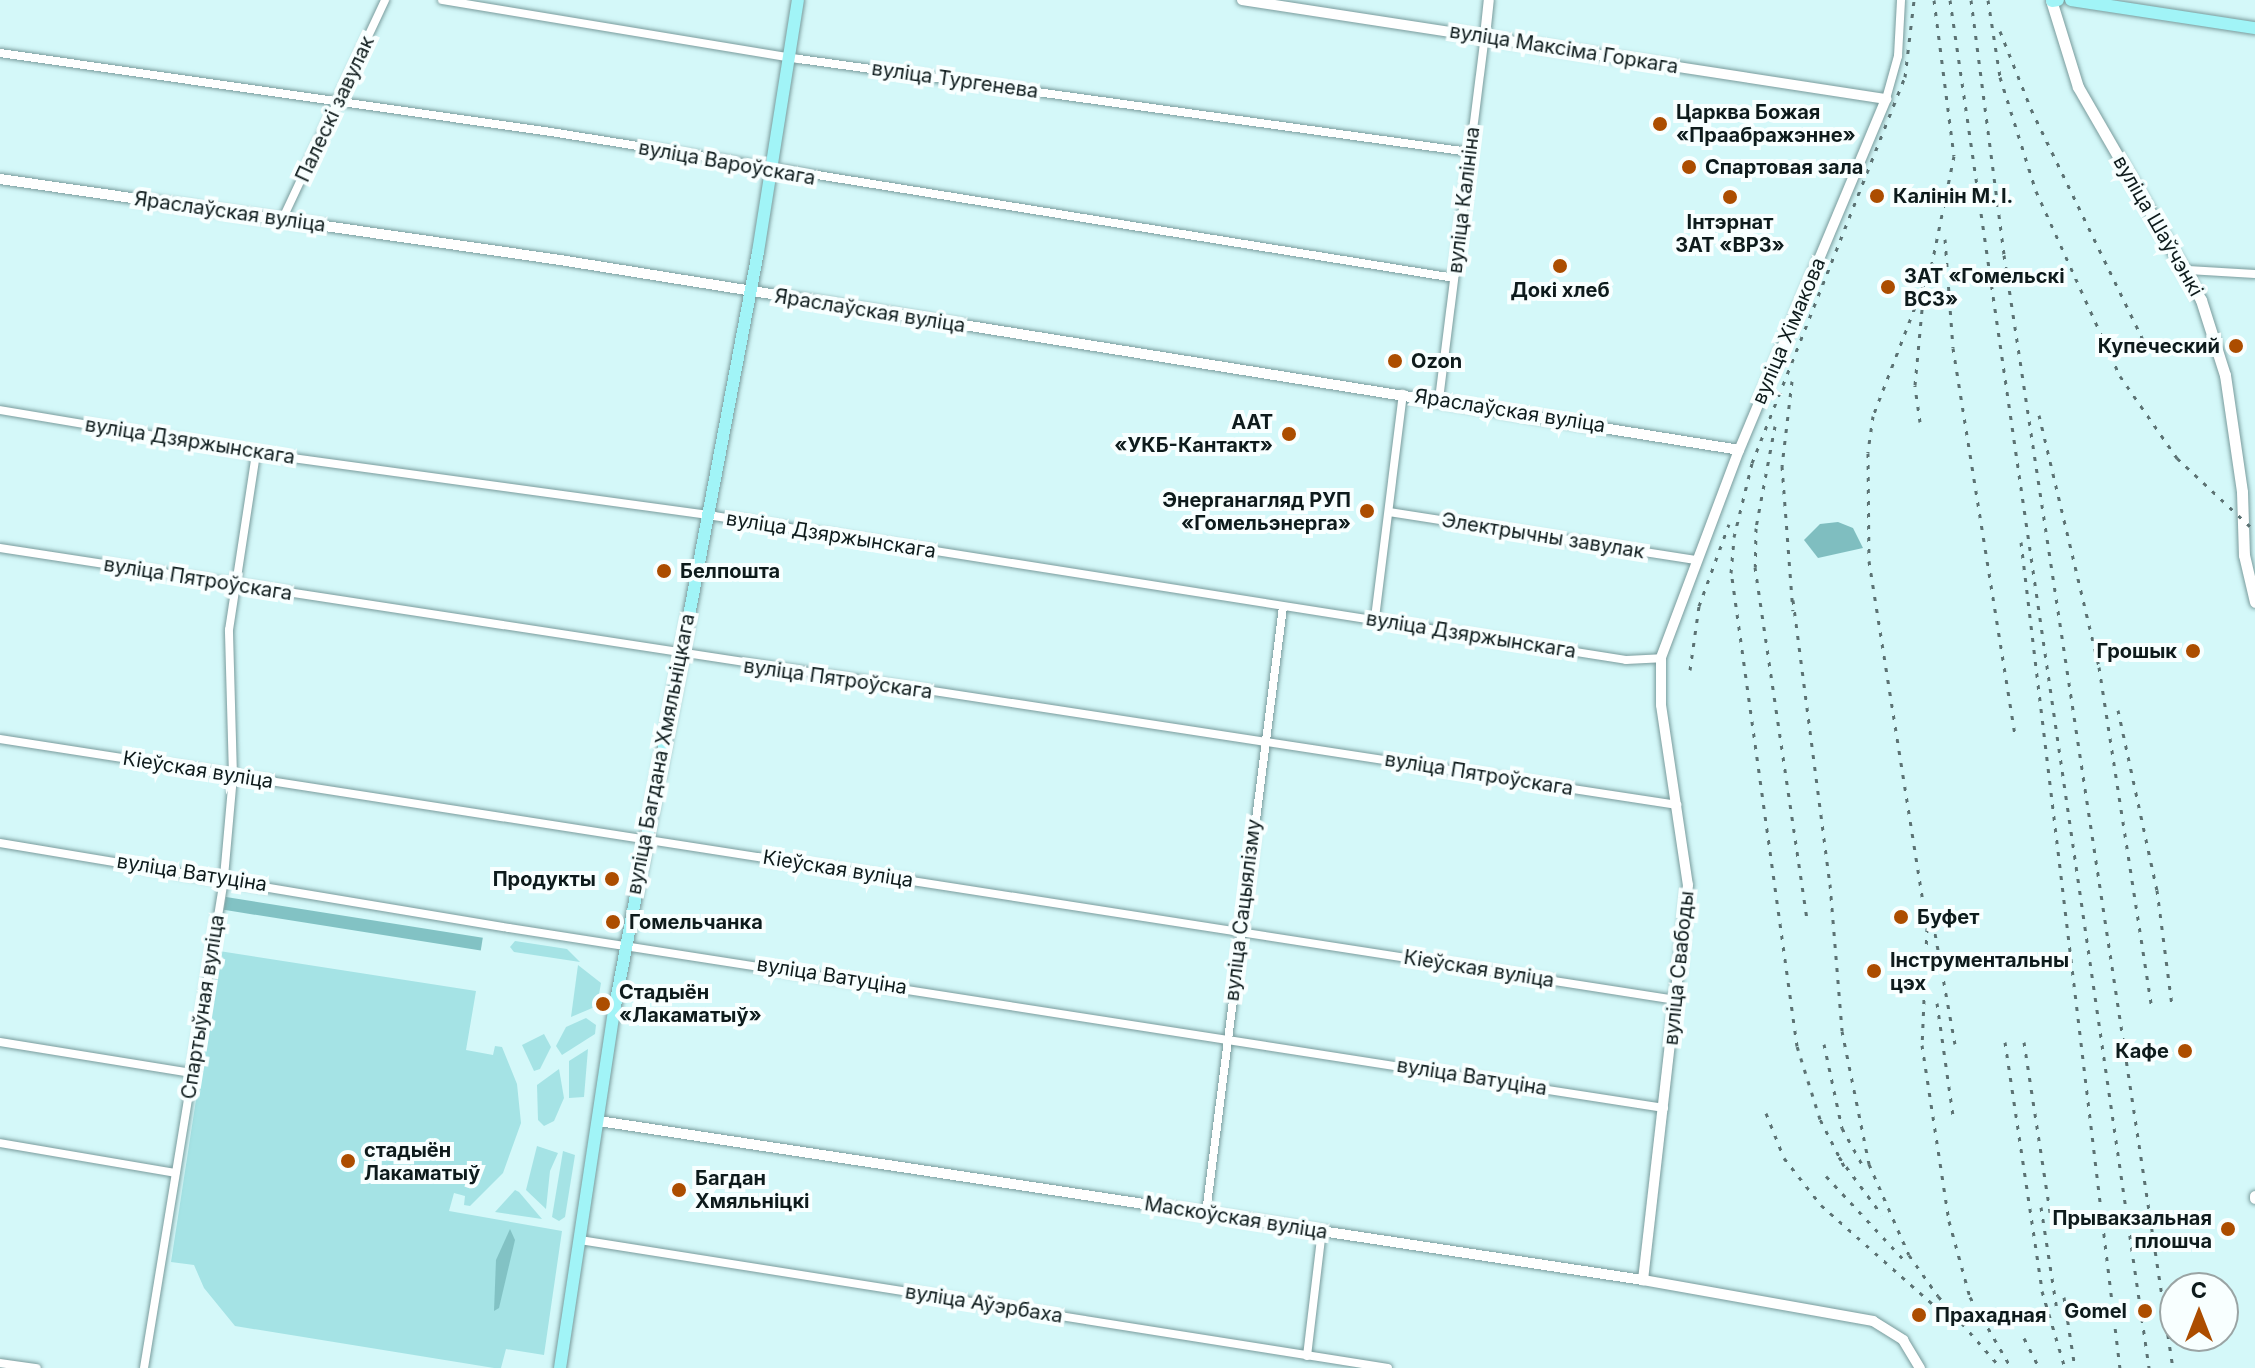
<!DOCTYPE html>
<html>
<head>
<meta charset="utf-8">
<style>
	body { margin:0 }
	#map { position:relative; width:2255px; height:1368px; overflow:hidden; background:#d4f8f9; font-family:Inter,sans-serif }
	div>[style] { position:absolute }
	[style*='--x'] { left:calc(var(--x)*1px); top:calc(var(--y)*1px); width:calc(var(--w)*1px); rotate:calc(var(--a)*1deg) }
	.green>* { inset:0; background:#a5e3e5 }
	.forest>* { inset:0; background:#82c2c4; transform-origin:0 0 }
	.water>* { inset:0; background:#7fbec0 }
	.roads { filter:drop-shadow(0 0 2px #799b9c) drop-shadow(0 0 2px #799b9c) }
	.minor>* { height:8px; margin:-4px; padding:0 4px; transform-origin:4px; border-radius:4px; background:#fff }
	.tertiary>* { height:10px; margin:-5px; padding:0 5px; transform-origin:5px; border-radius:5px; background:#fff }
	.secondary>* { height:11px; margin:-5.5px; padding:0 5.5px; transform-origin:5.5px; border-radius:5.5px; background:#fff }
	.primary>* { height:12px; margin:-6px; padding:0 6px; transform-origin:6px; border-radius:6px; background:#a1f4f7 }
	.rail>* { height:3px; margin-top:-1.5px; transform-origin:0; background:repeating-linear-gradient(90deg,#5c7273 0 4px,transparent 0 12px) }
	.dots>* { width:22px; height:22px; translate:-50% -50%; box-sizing:border-box; border:4px solid #f8ffff; border-radius:50% }
	span { translate:-50% -50%; white-space:nowrap; text-align:center; line-height:1.15; -webkit-text-stroke:8px #f8ffff; paint-order:stroke }
	.street-label { font-size:20px; color:#0e1b1c }
	.poi-label { font-size:20px; color:#0e1b1c; font-weight:700 }
	.left { translate:0 -50%; text-align:left }
	.right { translate:-100% -50%; text-align:right }
	.north { position:absolute; left:2159px; top:1272px; width:80px; height:80px; box-sizing:border-box; background:#f8ffff; border:2px solid #9aa4a4; border-radius:50%; rotate:0deg; font-size:22px; font-weight:700; line-height:32px; text-align:center; color:#0e1b1c }
	.north::after { content:''; display:block; margin:auto; width:28px; height:36px; background:#ac4d00; clip-path:polygon(50% 0,100% 100%,50% 72%,0 100%) }
</style>
</head>
<body>
<div id="map">
	<div class="green">
		<i style="clip-path:polygon(515px 941px,567px 949px,580px 962px,514px 952px,510px 947px)"></i>
		<i style="clip-path:polygon(219px 951px,476px 991px,466px 1050px,493px 1055px,495px 1046px,502px 1047px,517px 1084px,521px 1123px,503px 1173px,470px 1206px,464px 1205px,465px 1196px,454px 1193px,449px 1211px,562px 1231px,544px 1355px,506px 1349px,501px 1368px,494px 1368px,235px 1326px,204px 1288px,194px 1265px,171px 1262px)"></i>
		<i style="clip-path:polygon(578px 965px,601px 983px,597px 1006px,571px 1017px)"></i>
		<i style="clip-path:polygon(586px 1018px,596px 1025px,595px 1034px,562px 1055px,556px 1046px,566px 1027px)"></i>
		<i style="clip-path:polygon(544px 1034px,551px 1047px,540px 1069px,534px 1071px,522px 1045px)"></i>
		<i style="clip-path:polygon(588px 1049px,584px 1097px,569px 1098px,569px 1061px)"></i>
		<i style="clip-path:polygon(559px 1069px,564px 1098px,554px 1121px,544px 1126px,538px 1120px,537px 1085px)"></i>
		<i style="clip-path:polygon(537px 1146px,558px 1153px,550px 1171px,546px 1209px,526px 1190px)"></i>
		<i style="clip-path:polygon(563px 1151px,575px 1155px,565px 1217px,559px 1221px,552px 1217px)"></i>
		<i style="clip-path:polygon(515px 1190px,519px 1192px,542px 1219px,495px 1212px)"></i>
	</div>
	<div class="forest">
		<i style="left:226px;top:897px;width:260px;height:13px;rotate:9deg"></i>
		<i style="clip-path:polygon(510px 1229px,515px 1240px,499px 1308px,494px 1311px,496px 1260px)"></i>
	</div>
	<div class="water">
		<i style="clip-path:polygon(1838px 522px,1853px 528px,1863px 548px,1818px 558px,1804px 540px,1820px 524px)"></i>
	</div>
	<div class="roads">
		<div class="minor">
			<i style="--x:442;--y:0;--w:362;--a:9.4"></i>
			<i style="--x:799;--y:59;--w:676;--a:7.9"></i>
			<i style="--x:0;--y:53;--w:557;--a:8.16"></i>
			<i style="--x:551;--y:132;--w:915;--a:9.18"></i>
			<i style="--x:1886;--y:99;--w:45;--a:-74.4"></i>
			<i style="--x:1898;--y:56;--w:56;--a:-86.9"></i>
			<i style="--x:283;--y:218;--w:241;--a:-64.9"></i>
			<i style="--x:2188;--y:270;--w:67;--a:3.4"></i>
			<i style="--x:1439;--y:399;--w:366;--a:-82.8"></i>
			<i style="--x:0;--y:410;--w:260;--a:9.5"></i>
			<i style="--x:256;--y:453;--w:462;--a:7.8"></i>
			<i style="--x:714;--y:516;--w:923;--a:8.97"></i>
			<i style="--x:1626;--y:660;--w:35;--a:-3"></i>
			<i style="--x:1389;--y:512;--w:312;--a:8.9"></i>
			<i style="--x:0;--y:548;--w:1697;--a:8.71"></i>
			<i style="--x:1375;--y:618;--w:226;--a:-82.9"></i>
			<i style="--x:0;--y:739;--w:1696;--a:8.85"></i>
			<i style="--x:0;--y:843;--w:516;--a:9.48"></i>
			<i style="--x:509;--y:928;--w:1169;--a:8.86"></i>
			<i style="--x:0;--y:1042;--w:194;--a:9.2"></i>
			<i style="--x:0;--y:1143;--w:178;--a:9.7"></i>
			<i style="--x:1206;--y:1213;--w:611;--a:-82.76"></i>
			<i style="--x:580;--y:1240;--w:818;--a:9"></i>
			<i style="--x:1307;--y:1356;--w:126;--a:-83.2"></i>
			<i style="--x:0;--y:1363;--w:37;--a:8"></i>
			<i style="--x:144;--y:1368;--w:497;--a:-80.7"></i>
			<i style="--x:224;--y:877;--w:101;--a:-84.9"></i>
			<i style="--x:233;--y:776;--w:146;--a:-91.6"></i>
			<i style="--x:229;--y:630;--w:179;--a:-81.3"></i>
		</div>
		<div class="tertiary">
			<i style="--x:1242;--y:0;--w:652;--a:8.74"></i>
			<i style="--x:1886;--y:99;--w:381;--a:112.7"></i>
			<i style="--x:1739;--y:450;--w:222;--a:110.6"></i>
			<i style="--x:1661;--y:658;--w:47;--a:90"></i>
			<i style="--x:1661;--y:705;--w:182;--a:81.5"></i>
			<i style="--x:1688;--y:885;--w:398;--a:96.5"></i>
			<i style="--x:1485;--y:36;--w:36;--a:-84"></i>
			<i style="--x:0;--y:179;--w:566;--a:8.23"></i>
			<i style="--x:560;--y:260;--w:1194;--a:9.15"></i>
			<i style="--x:599;--y:1121;--w:1056;--a:8.66"></i>
			<i style="--x:1643;--y:1280;--w:234;--a:10.1"></i>
			<i style="--x:1873;--y:1321;--w:36;--a:32"></i>
			<i style="--x:1903;--y:1340;--w:33;--a:59"></i>
		</div>
		<div class="secondary">
			<i style="--x:2051;--y:0;--w:91;--a:72.8"></i>
			<i style="--x:2078;--y:87;--w:246;--a:60"></i>
			<i style="--x:2201;--y:300;--w:79;--a:72.3"></i>
			<i style="--x:2225;--y:375;--w:118;--a:81.7"></i>
			<i style="--x:2242;--y:492;--w:63;--a:88.2"></i>
			<i style="--x:2244;--y:555;--w:48;--a:76.8"></i>
			<i style="--x:2255;--y:1196;--w:2;--a:90"></i>
		</div>
		<div class="primary">
			<i style="--x:2071;--y:0;--w:186;--a:8.7"></i>
			<i style="--x:2052;--y:1;--w:6;--a:-9"></i>
			<i style="--x:560;--y:1368;--w:366;--a:-81.4"></i>
			<i style="--x:615;--y:1006;--w:767;--a:-79.26"></i>
			<i style="--x:758;--y:252;--w:255;--a:-81"></i>
		</div>
	</div>
	<div class="rail">
		<i style="--x:1934;--y:0;--w:157;--a:82.7"></i>
		<i style="--x:1954;--y:156;--w:109;--a:101.6"></i>
		<i style="--x:1932;--y:263;--w:164;--a:111.1"></i>
		<i style="--x:1873;--y:416;--w:37;--a:98"></i>
		<i style="--x:1868;--y:453;--w:108;--a:89.5"></i>
		<i style="--x:1869;--y:561;--w:372;--a:81"></i>
		<i style="--x:1927;--y:928;--w:117;--a:92.4"></i>
		<i style="--x:1922;--y:1045;--w:178;--a:81.3"></i>
		<i style="--x:1949;--y:1221;--w:79;--a:74.6"></i>
		<i style="--x:1970;--y:1297;--w:78;--a:59.8"></i>
		<i style="--x:1950;--y:0;--w:1382;--a:81.72"></i>
		<i style="--x:1971;--y:0;--w:257;--a:82.6"></i>
		<i style="--x:2004;--y:255;--w:1126;--a:81.37"></i>
		<i style="--x:1988;--y:0;--w:78;--a:81.1"></i>
		<i style="--x:2000;--y:77;--w:120;--a:72.5"></i>
		<i style="--x:2036;--y:191;--w:203;--a:65.6"></i>
		<i style="--x:2120;--y:376;--w:100;--a:55.2"></i>
		<i style="--x:2177;--y:458;--w:107;--a:43.1"></i>
		<i style="--x:2000;--y:31;--w:84;--a:68.3"></i>
		<i style="--x:2031;--y:109;--w:263;--a:64.1"></i>
		<i style="--x:1945;--y:239;--w:109;--a:85.8"></i>
		<i style="--x:1953;--y:348;--w:390;--a:80.9"></i>
		<i style="--x:1792;--y:381;--w:86;--a:96.7"></i>
		<i style="--x:1782;--y:466;--w:145;--a:85.7"></i>
		<i style="--x:2039;--y:415;--w:259;--a:76.6"></i>
		<i style="--x:2099;--y:667;--w:345;--a:81.2"></i>
		<i style="--x:1920;--y:422;--w:37;--a:-98"></i>
		<i style="--x:1915;--y:385;--w:76;--a:-84.7"></i>
		<i style="--x:1775;--y:426;--w:104;--a:100.6"></i>
		<i style="--x:1756;--y:528;--w:39;--a:91"></i>
		<i style="--x:1755;--y:567;--w:357;--a:81.6"></i>
		<i style="--x:2021;--y:542;--w:832;--a:83.17"></i>
		<i style="--x:1793;--y:600;--w:286;--a:82.6"></i>
		<i style="--x:1830;--y:884;--w:147;--a:85.3"></i>
		<i style="--x:1842;--y:1031;--w:136;--a:78.5"></i>
		<i style="--x:1869;--y:1164;--w:99;--a:66.3"></i>
		<i style="--x:1909;--y:1255;--w:50;--a:54.7"></i>
		<i style="--x:1938;--y:1296;--w:96;--a:48.8"></i>
		<i style="--x:1690;--y:670;--w:65;--a:-82"></i>
		<i style="--x:1699;--y:606;--w:87;--a:-69.9"></i>
		<i style="--x:2118;--y:710;--w:184;--a:77.8"></i>
		<i style="--x:2157;--y:890;--w:116;--a:82.6"></i>
		<i style="--x:1933;--y:922;--w:124;--a:79.8"></i>
		<i style="--x:1937;--y:1003;--w:114;--a:81.9"></i>
		<i style="--x:2005;--y:1042;--w:252;--a:81.5"></i>
		<i style="--x:2042;--y:1291;--w:80;--a:73.4"></i>
		<i style="--x:2024;--y:1042;--w:178;--a:81.3"></i>
		<i style="--x:1824;--y:1044;--w:86;--a:77.9"></i>
		<i style="--x:1842;--y:1128;--w:43;--a:61.1"></i>
		<i style="--x:1766;--y:1113;--w:48;--a:68.2"></i>
		<i style="--x:1784;--y:1158;--w:60;--a:51.8"></i>
		<i style="--x:1821;--y:1205;--w:157;--a:41.6"></i>
		<i style="--x:1839;--y:1157;--w:72;--a:53.4"></i>
		<i style="--x:1844;--y:1166;--w:53;--a:-117.1"></i>
		<i style="--x:1820;--y:1119;--w:77;--a:-107.5"></i>
		<i style="--x:1797;--y:1046;--w:478;--a:-97.9"></i>
		<i style="--x:1731;--y:573;--w:36;--a:-85"></i>
		<i style="--x:1734;--y:537;--w:76;--a:-76.3"></i>
		<i style="--x:1752;--y:463;--w:415;--a:-68.4"></i>
		<i style="--x:1905;--y:77;--w:78;--a:-83.3"></i>
		<i style="--x:1826;--y:1176;--w:116;--a:47.1"></i>
		<i style="--x:2041;--y:1207;--w:104;--a:81.2"></i>
		<i style="--x:2064;--y:1297;--w:72;--a:81.2"></i>
		<i style="--x:2024;--y:1338;--w:34;--a:63"></i>
	</div>
	<div class="dots">
		<i style="left:1660px;top:124px;background:#ac4d00"></i>
		<i style="left:1689px;top:167px;background:#ac4d00"></i>
		<i style="left:1877px;top:196px;background:#ac4d00"></i>
		<i style="left:1730px;top:197px;background:#ac4d00"></i>
		<i style="left:1560px;top:266px;background:#ac4d00"></i>
		<i style="left:1888px;top:287px;background:#ac4d00"></i>
		<i style="left:2236px;top:346px;background:#ac4d00"></i>
		<i style="left:1395px;top:361px;background:#ac4d00"></i>
		<i style="left:1289px;top:434px;background:#ac4d00"></i>
		<i style="left:1367px;top:511px;background:#ac4d00"></i>
		<i style="left:664px;top:571px;background:#ac4d00"></i>
		<i style="left:2193px;top:651px;background:#ac4d00"></i>
		<i style="left:612px;top:879px;background:#ac4d00"></i>
		<i style="left:1901px;top:917px;background:#ac4d00"></i>
		<i style="left:613px;top:922px;background:#ac4d00"></i>
		<i style="left:1874px;top:971px;background:#ac4d00"></i>
		<i style="left:603px;top:1004px;background:#ac4d00"></i>
		<i style="left:2185px;top:1051px;background:#ac4d00"></i>
		<i style="left:348px;top:1161px;background:#ac4d00"></i>
		<i style="left:679px;top:1190px;background:#ac4d00"></i>
		<i style="left:2228px;top:1229px;background:#ac4d00"></i>
		<i style="left:2145px;top:1311px;background:#ac4d00"></i>
		<i style="left:1919px;top:1315px;background:#ac4d00"></i>
	</div>
	<div class="street-label">
		<span style="left:1564px;top:49px;rotate:9deg">вуліца Максіма Горкага</span>
		<span style="left:955px;top:80px;rotate:8deg">вуліца Тургенева</span>
		<span style="left:335px;top:109px;rotate:-65deg">Палескі завулак</span>
		<span style="left:727px;top:163px;rotate:10deg">вуліца Вароўскага</span>
		<span style="left:1464px;top:200px;rotate:-83deg">вуліца Калініна</span>
		<span style="left:230px;top:212px;rotate:8deg">Яраслаўская вуліца</span>
		<span style="left:2158px;top:226px;rotate:60deg">вуліца Шаўчэнкі</span>
		<span style="left:870px;top:311px;rotate:9deg">Яраслаўская вуліца</span>
		<span style="left:1789px;top:331px;rotate:-67deg">вуліца Хімакова</span>
		<span style="left:1510px;top:411px;rotate:9deg">Яраслаўская вуліца</span>
		<span style="left:190px;top:441px;rotate:9deg">вуліца Дзяржынскага</span>
		<span style="left:831px;top:535px;rotate:9deg">вуліца Дзяржынскага</span>
		<span style="left:1543px;top:536px;rotate:9deg">Электрычны завулак</span>
		<span style="left:198px;top:579px;rotate:9deg">вуліца Пятроўскага</span>
		<span style="left:1471px;top:635px;rotate:9deg">вуліца Дзяржынскага</span>
		<span style="left:838px;top:679px;rotate:8deg">вуліца Пятроўскага</span>
		<span style="left:661px;top:754px;rotate:-79deg">вуліца Багдана Хмяльніцкага</span>
		<span style="left:198px;top:770px;rotate:9deg">Кіеўская вуліца</span>
		<span style="left:1479px;top:774px;rotate:9deg">вуліца Пятроўскага</span>
		<span style="left:838px;top:869px;rotate:9deg">Кіеўская вуліца</span>
		<span style="left:192px;top:873px;rotate:9deg">вуліца Ватуціна</span>
		<span style="left:1243px;top:910px;rotate:-83deg">вуліца Сацыялізму</span>
		<span style="left:1679px;top:968px;rotate:-84deg">вуліца Свабоды</span>
		<span style="left:1479px;top:969px;rotate:9deg">Кіеўская вуліца</span>
		<span style="left:832px;top:976px;rotate:9deg">вуліца Ватуціна</span>
		<span style="left:203px;top:1007px;rotate:-81deg">Спартыўная вуліца</span>
		<span style="left:1472px;top:1077px;rotate:9deg">вуліца Ватуціна</span>
		<span style="left:1236px;top:1218px;rotate:9deg">Маскоўская вуліца</span>
		<span style="left:984px;top:1304px;rotate:9deg">вуліца Аўэрбаха</span>
	</div>
	<div class="poi-label">
		<span class="left" style="left:1676px;top:124px">Царква Божая<br>«Праабражэнне»</span>
		<span class="left" style="left:1705px;top:167px">Спартовая зала</span>
		<span class="left" style="left:1893px;top:196px">Калінін М. І.</span>
		<span style="left:1730px;top:234px">Інтэрнат<br>ЗАТ «ВРЗ»</span>
		<span class="left" style="left:1904px;top:288px">ЗАТ «Гомельскі<br>ВСЗ»</span>
		<span style="left:1560px;top:290px">Докі хлеб</span>
		<span class="right" style="left:2220px;top:346px">Купеческий</span>
		<span class="left" style="left:1411px;top:361px">Ozon</span>
		<span class="right" style="left:1273px;top:434px">ААТ<br>«УКБ-Кантакт»</span>
		<span class="right" style="left:1351px;top:512px">Энерганагляд РУП<br>«Гомельэнерга»</span>
		<span class="left" style="left:680px;top:571px">Белпошта</span>
		<span class="right" style="left:2177px;top:651px">Грошык</span>
		<span class="right" style="left:596px;top:879px">Продукты</span>
		<span class="left" style="left:1917px;top:917px">Буфет</span>
		<span class="left" style="left:629px;top:922px">Гомельчанка</span>
		<span class="left" style="left:1890px;top:972px">Інструментальны<br>цэх</span>
		<span class="left" style="left:619px;top:1004px">Стадыён<br>«Лакаматыў»</span>
		<span class="right" style="left:2169px;top:1051px">Кафе</span>
		<span class="left" style="left:364px;top:1162px">стадыён<br>Лакаматыў</span>
		<span class="left" style="left:695px;top:1190px">Багдан<br>Хмяльніцкі</span>
		<span class="right" style="left:2212px;top:1230px">Прывакзальная<br>плошча</span>
		<span class="right" style="left:2127px;top:1311px">Gomel</span>
		<span class="left" style="left:1935px;top:1315px">Прахадная</span>
	</div>
	<div class="north">С</div>
</div>
</body>
</html>
